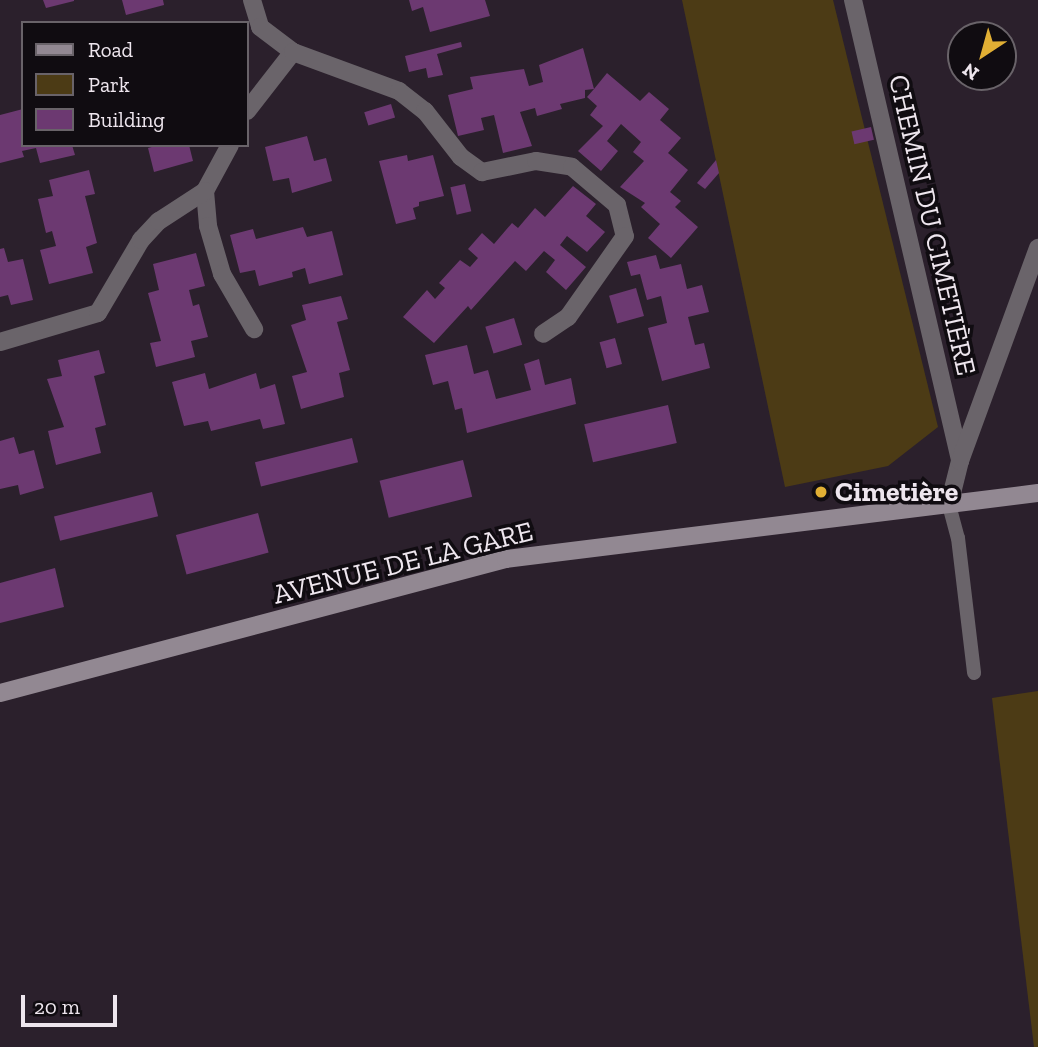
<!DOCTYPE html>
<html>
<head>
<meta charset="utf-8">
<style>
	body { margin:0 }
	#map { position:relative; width:1038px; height:1047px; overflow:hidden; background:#2b202c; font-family:"Zilla Slab",serif }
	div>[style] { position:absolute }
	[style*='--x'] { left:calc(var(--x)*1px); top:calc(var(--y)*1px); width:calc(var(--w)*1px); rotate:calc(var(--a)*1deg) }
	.green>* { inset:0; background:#4c3b15 }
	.building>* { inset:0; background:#6c3971; transform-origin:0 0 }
	.lane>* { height:14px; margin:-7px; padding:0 7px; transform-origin:7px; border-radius:7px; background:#6a646a }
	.street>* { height:18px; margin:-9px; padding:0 9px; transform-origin:9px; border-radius:9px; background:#6a646a }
	.secondary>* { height:18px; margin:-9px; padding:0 9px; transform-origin:9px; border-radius:9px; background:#928892 }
	.dots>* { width:19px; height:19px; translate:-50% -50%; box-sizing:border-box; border:4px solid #100c11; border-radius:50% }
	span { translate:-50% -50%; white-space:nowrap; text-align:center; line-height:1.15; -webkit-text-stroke:7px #100c11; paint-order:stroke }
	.street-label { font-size:28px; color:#eee6ee }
	.poi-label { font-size:28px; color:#eee6ee; font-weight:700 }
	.left { translate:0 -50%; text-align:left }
	.legend { position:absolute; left:21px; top:21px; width:228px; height:126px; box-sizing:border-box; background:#100c11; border:2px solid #696369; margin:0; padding:9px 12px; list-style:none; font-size:21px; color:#eee6ee }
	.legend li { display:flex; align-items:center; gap:14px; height:35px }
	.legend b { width:35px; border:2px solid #696369 }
	.north { position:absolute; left:947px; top:21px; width:70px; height:70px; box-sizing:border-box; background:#100c11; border:2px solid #696369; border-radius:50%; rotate:216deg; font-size:19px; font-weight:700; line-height:28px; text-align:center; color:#eee6ee }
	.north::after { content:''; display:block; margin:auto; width:24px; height:32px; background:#e1af34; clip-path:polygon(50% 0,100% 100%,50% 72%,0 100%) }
	.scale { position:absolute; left:21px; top:995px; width:96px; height:32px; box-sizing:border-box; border:4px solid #eee6ee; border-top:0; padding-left:9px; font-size:21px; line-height:24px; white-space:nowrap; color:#eee6ee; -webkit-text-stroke:5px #100c11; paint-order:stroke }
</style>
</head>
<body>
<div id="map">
	<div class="green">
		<i style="clip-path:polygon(682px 0,833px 0,938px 427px,888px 466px,785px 487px)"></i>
		<i style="clip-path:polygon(1038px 691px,1038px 1047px,1034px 1047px,992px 698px)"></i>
	</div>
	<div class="building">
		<i style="clip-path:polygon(43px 0,74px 0,74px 1px,46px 8px)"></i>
		<i style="clip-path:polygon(122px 0,163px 0,164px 5px,126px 15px)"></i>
		<i style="clip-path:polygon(409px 0,485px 0,490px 16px,430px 32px,423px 7px,412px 11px)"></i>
		<i style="clip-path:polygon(461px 42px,462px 47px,437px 54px,443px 75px,428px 78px,426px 68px,409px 72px,405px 56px)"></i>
		<i style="clip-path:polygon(583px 48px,594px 89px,607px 73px,640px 101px,649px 92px,669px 109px,660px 120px,681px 138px,668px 153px,688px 170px,670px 192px,681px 201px,675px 207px,698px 227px,671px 258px,648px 238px,660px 224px,641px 207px,645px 203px,620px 187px,644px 161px,633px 152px,641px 142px,621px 124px,607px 141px,618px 151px,601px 171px,578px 151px,603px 126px,590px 115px,597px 106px,587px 97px,594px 89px,585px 90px,585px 98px,560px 104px,562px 109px,537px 116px,535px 108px,520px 112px,532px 146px,503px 153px,494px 115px,481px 118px,484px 130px,458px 136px,448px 95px,473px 89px,470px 77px,524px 69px,529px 86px,543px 82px,539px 65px)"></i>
		<i style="left:391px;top:104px;width:14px;height:28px;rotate:73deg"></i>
		<i style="clip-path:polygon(23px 109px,23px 145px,72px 145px,75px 155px,40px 163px,36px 148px,22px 151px,24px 157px,0 163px,0 115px)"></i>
		<i style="left:871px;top:127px;width:13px;height:20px;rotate:77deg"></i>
		<i style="clip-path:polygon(307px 136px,314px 161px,326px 158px,332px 181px,292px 193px,289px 178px,273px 181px,265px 147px)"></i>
		<i style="clip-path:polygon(159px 145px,189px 145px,193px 161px,154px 172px,148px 148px)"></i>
		<i style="clip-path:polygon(407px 155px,408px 161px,433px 155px,444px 196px,419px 202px,419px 206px,413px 208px,416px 219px,396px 224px,379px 161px)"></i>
		<i style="clip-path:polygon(716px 160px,719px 173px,705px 189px,697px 183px)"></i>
		<i style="clip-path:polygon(89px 170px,95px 194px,85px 196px,97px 243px,86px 247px,93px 273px,49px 284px,40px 250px,56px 246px,52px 231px,46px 233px,38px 199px,53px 196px,49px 180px)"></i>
		<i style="left:465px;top:184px;width:28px;height:15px;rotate:77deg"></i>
		<i style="clip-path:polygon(573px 186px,596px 204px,586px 216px,605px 232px,587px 252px,567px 236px,560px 245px,586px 267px,566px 290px,546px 272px,555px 260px,544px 251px,526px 271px,515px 261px,471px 310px,468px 306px,434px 343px,403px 317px,427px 290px,435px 299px,445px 288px,439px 283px,460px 260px,470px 267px,478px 258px,468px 249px,482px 233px,494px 244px,512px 223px,518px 228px,535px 208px,545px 217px)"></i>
		<i style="clip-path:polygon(303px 227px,307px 237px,332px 231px,343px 275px,309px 284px,305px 268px,292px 272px,293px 277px,259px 286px,255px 270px,240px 273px,230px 235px,253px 229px,256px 239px)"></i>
		<i style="clip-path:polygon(4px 248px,8px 262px,23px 259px,33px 300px,11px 305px,8px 295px,0 297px,0 249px)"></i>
		<i style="clip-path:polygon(196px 253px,205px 286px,189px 290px,193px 306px,199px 304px,208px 337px,191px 341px,195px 357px,156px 367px,150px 343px,161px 341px,148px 293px,159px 290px,153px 264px)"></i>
		<i style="clip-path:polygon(656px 255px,660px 269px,681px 264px,687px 289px,702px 285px,709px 312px,688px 317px,695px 345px,704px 343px,710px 368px,662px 381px,648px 328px,667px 323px,661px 296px,647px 300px,640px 274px,631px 276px,627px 262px)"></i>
		<i style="left:636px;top:288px;width:29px;height:28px;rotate:74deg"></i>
		<i style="clip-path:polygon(341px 296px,348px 319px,337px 322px,350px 370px,339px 373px,344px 397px,301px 409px,292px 376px,307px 372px,291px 325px,306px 320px,302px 305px)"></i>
		<i style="left:514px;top:318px;width:28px;height:30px;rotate:73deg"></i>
		<i style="left:615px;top:338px;width:27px;height:16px;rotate:75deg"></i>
		<i style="clip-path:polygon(467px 345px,474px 374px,488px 370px,496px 399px,531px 390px,524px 364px,539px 359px,545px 385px,571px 378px,576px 404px,467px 433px,462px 408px,455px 410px,448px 381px,433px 385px,425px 355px)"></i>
		<i style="clip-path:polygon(99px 350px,105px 373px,94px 376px,106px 425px,95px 428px,101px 453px,56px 465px,48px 431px,64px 427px,47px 379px,62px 376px,58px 360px)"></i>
		<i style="clip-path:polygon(205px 373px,209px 389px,256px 373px,260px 389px,275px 384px,285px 424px,263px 429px,260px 419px,211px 431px,208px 421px,184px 426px,172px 382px)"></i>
		<i style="left:668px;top:405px;width:39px;height:86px;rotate:77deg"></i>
		<i style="clip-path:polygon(14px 437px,19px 454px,34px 450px,44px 488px,20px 495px,18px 485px,0 489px,0 441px)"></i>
		<i style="left:352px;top:438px;width:25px;height:100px;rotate:76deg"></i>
		<i style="left:463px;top:460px;width:38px;height:86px;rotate:76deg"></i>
		<i style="left:152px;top:492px;width:25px;height:101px;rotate:76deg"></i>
		<i style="left:258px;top:513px;width:41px;height:85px;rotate:75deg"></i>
		<i style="clip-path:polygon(55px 568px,64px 607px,0 623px,0 583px)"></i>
	</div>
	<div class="lane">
		<i style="--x:949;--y:505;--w:34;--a:75"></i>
		<i style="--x:958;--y:538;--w:136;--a:83.2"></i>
	</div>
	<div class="street">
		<i style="--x:252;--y:0;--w:28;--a:73"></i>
		<i style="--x:260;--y:27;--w:41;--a:37.1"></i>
		<i style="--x:853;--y:0;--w:473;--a:76.9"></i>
		<i style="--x:247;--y:111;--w:75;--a:-52.1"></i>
		<i style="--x:293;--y:52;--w:113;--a:20.2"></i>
		<i style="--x:399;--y:91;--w:33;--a:38"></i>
		<i style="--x:425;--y:111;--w:58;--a:52"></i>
		<i style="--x:461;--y:157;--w:26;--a:36"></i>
		<i style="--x:482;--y:172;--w:55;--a:-11.5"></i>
		<i style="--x:536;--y:161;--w:36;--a:9"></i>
		<i style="--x:572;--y:167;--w:59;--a:40.2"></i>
		<i style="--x:617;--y:205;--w:32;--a:76"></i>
		<i style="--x:625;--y:236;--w:99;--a:125.1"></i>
		<i style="--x:568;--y:317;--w:30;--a:146"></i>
		<i style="--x:230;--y:145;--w:52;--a:118.5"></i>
		<i style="--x:205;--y:191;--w:35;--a:85"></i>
		<i style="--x:208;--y:226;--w:50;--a:73.7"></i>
		<i style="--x:222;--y:274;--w:64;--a:59.8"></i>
		<i style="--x:0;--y:342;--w:102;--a:-16.5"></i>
		<i style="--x:98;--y:313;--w:85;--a:-59.5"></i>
		<i style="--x:141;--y:240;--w:26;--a:-47"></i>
		<i style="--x:159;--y:221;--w:55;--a:-33.1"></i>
		<i style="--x:949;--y:505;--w:45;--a:-76"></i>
		<i style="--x:960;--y:461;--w:227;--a:-69.9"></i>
	</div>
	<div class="secondary">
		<i style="--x:0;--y:693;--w:523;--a:-14.83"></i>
		<i style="--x:506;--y:559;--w:536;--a:-7.07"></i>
	</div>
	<div class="dots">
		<i style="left:821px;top:492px;background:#e1af34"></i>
	</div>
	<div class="street-label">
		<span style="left:932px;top:225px;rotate:77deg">CHEMIN DU CIMETIÈRE</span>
		<span style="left:403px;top:563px;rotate:-14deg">AVENUE DE LA GARE</span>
	</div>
	<div class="poi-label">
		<span class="left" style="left:835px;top:492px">Cimetière</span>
	</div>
	<ul class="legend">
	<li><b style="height:9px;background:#928892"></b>Road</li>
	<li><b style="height:19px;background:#4c3b15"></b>Park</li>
	<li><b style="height:19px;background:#6c3971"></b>Building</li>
	</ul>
	<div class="north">N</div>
	<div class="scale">20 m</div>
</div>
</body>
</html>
